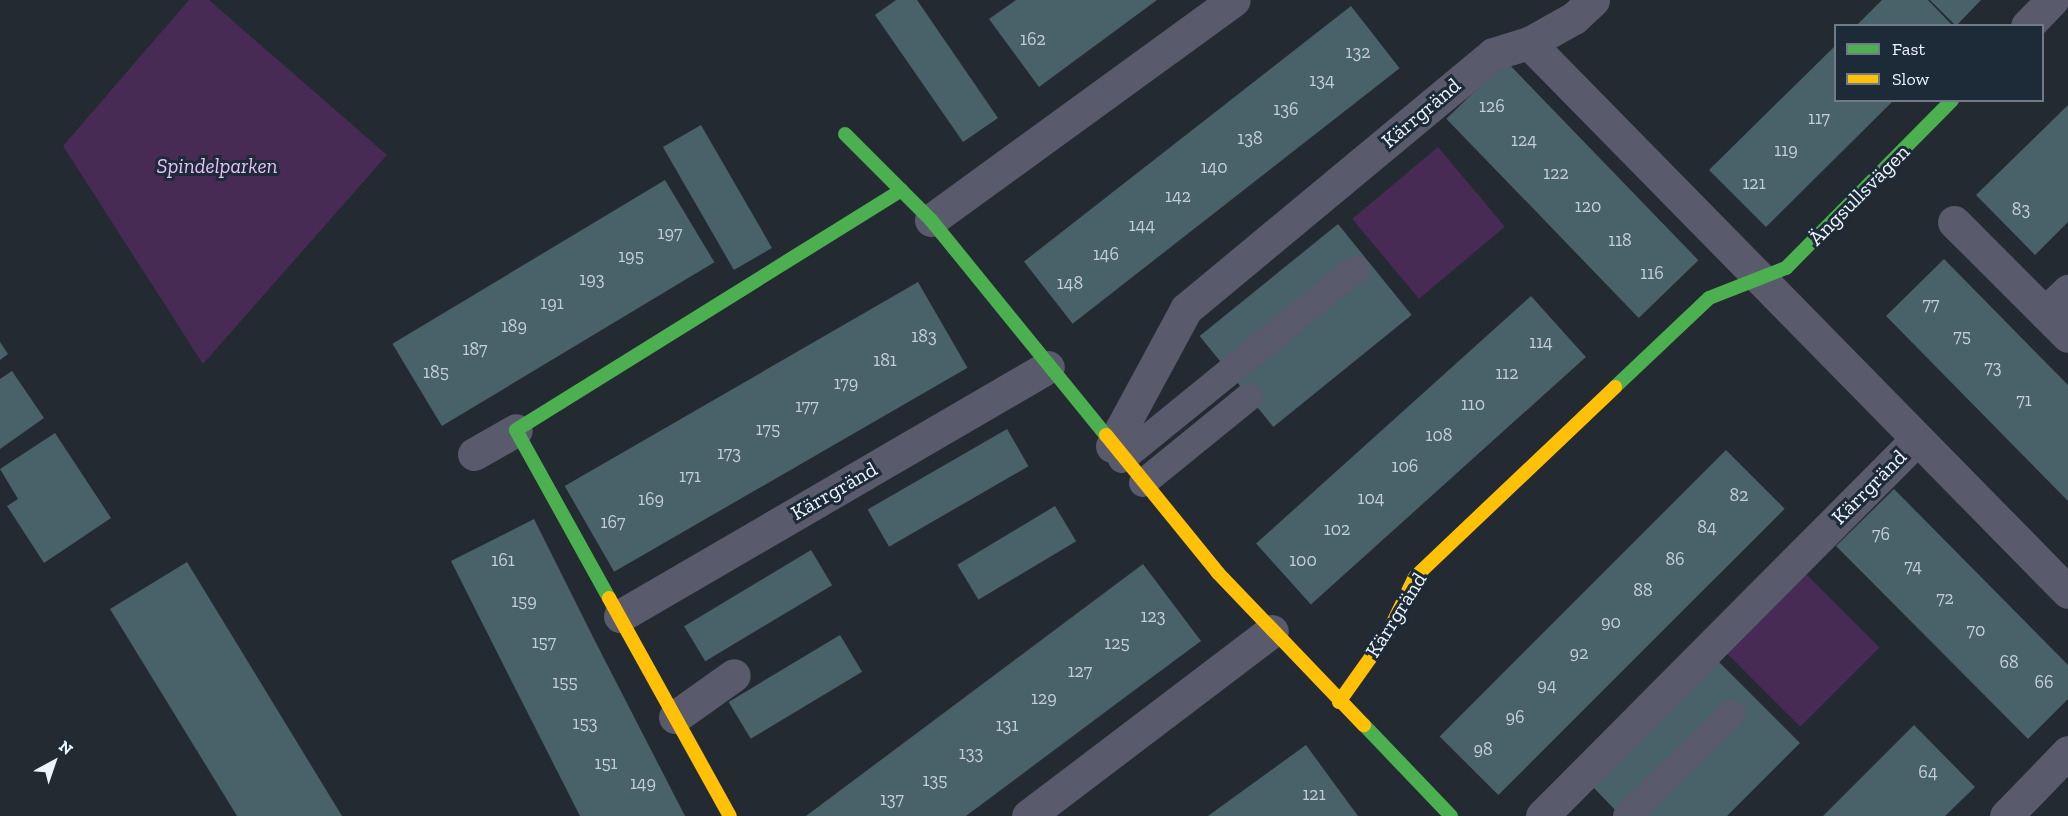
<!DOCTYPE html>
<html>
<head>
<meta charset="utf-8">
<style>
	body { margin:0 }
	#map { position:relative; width:2068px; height:816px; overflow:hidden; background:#232a31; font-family:"Zilla Slab",serif }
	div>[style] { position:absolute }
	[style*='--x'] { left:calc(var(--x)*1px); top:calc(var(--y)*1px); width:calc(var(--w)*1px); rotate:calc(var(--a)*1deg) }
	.green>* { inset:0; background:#482b55; transform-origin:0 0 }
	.building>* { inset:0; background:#496169; transform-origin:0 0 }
	.lane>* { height:28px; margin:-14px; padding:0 14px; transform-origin:14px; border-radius:14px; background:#595b6c }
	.street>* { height:33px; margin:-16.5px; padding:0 16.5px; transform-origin:16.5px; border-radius:16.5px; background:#595b6c }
	.fast>* { height:14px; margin:-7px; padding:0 7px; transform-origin:7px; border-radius:7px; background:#4caf50 }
	.slow>* { height:14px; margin:-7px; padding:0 7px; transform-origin:7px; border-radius:7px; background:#ffc107 }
	span { translate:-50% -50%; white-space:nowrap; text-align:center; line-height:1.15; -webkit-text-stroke:6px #1d2a37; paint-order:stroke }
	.number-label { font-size:18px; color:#c3cfd8 }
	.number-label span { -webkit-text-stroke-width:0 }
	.street-label { font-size:21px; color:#ecf4fd }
	.park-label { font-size:21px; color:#e9befa; font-style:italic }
	.legend { position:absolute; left:1834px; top:24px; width:210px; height:78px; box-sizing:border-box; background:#1d2a37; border:2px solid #707b86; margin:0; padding:8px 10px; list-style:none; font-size:18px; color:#ecf4fd }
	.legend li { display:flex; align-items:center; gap:12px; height:30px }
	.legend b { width:30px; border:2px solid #707b86 }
	.north { position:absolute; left:24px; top:732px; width:60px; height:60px; -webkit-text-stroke:4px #1d2a37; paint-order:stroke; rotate:40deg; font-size:16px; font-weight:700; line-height:24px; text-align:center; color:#ecf4fd }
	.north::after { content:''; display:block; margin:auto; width:21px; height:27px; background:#ecf4fd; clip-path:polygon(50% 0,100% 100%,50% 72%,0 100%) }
</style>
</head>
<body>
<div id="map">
	<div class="green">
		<i style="clip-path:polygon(189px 0,209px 0,387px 155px,203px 364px,63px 146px)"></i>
		<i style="left:1438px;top:147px;width:104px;height:112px;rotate:50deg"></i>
		<i style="left:1806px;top:574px;width:104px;height:112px;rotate:45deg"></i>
	</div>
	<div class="building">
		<i style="clip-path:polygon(896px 0,917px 0,998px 118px,963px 142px,875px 15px)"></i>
		<i style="clip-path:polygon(1016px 0,1157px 0,1039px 87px,989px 19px)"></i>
		<i style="clip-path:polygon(1882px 0,1928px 0,1953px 26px,1856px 26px)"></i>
		<i style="clip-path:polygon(1930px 0,1981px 0,1956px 26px)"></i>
		<i style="left:1351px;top:6px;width:79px;height:415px;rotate:52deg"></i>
		<i style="clip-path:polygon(1836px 45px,1836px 100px,1894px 100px,1766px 227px,1709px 170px)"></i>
		<i style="left:1506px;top:61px;width:277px;height:83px;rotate:46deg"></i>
		<i style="clip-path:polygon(2068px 105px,2068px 222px,2035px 255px,1976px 195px)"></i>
		<i style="left:701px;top:125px;width:142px;height:44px;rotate:60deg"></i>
		<i style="left:665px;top:180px;width:96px;height:318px;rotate:59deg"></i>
		<i style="left:1338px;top:224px;width:117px;height:178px;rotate:51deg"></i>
		<i style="clip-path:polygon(1944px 259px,2068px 385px,2068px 501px,1886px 316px)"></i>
		<i style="left:918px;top:282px;width:99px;height:408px;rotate:60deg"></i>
		<i style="left:1531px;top:296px;width:82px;height:370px;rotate:48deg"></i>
		<i style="clip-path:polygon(0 342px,8px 354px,0 360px)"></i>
		<i style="clip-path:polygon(12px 371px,44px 418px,0 449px,0 379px)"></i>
		<i style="left:1007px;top:429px;width:43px;height:161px;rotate:60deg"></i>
		<i style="clip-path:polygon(55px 433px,111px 518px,44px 563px,7px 506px,18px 499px,0 469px)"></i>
		<i style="left:1726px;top:450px;width:83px;height:405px;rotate:45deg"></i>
		<i style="clip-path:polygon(1894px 489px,2068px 665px,2068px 699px,2028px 739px,1836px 546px)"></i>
		<i style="left:1055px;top:506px;width:41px;height:114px;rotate:59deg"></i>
		<i style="clip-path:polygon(534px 519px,595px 641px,685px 816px,580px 816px,513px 684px,451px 561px)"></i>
		<i style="left:811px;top:550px;width:41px;height:148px;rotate:59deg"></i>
		<i style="clip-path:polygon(187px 562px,342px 816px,237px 816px,110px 609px)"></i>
		<i style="clip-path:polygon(1143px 564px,1201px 641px,1128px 695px,966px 816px,806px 816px)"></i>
		<i style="left:840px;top:635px;width:43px;height:130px;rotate:59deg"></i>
		<i style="clip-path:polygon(1718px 661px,1800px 743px,1727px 816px,1621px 816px,1592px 786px)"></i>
		<i style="clip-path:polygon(1914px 725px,1975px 787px,1945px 816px,1823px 816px)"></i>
		<i style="clip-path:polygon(1306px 745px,1358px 816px,1208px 816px,1270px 771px)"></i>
	</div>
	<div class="lane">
		<i style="--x:1122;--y:459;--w:301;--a:-39.1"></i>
		<i style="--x:1143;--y:483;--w:136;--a:-39.1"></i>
		<i style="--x:1627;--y:816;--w:146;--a:-44.4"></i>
	</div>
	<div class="street">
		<i style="--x:2027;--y:26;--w:36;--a:-46"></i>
		<i style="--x:1529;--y:43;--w:769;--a:45.53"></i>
		<i style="--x:931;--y:220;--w:374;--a:-36"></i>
		<i style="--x:1954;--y:222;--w:161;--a:45"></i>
		<i style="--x:2045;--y:313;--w:32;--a:-44"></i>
		<i style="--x:1112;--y:446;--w:156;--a:-61.6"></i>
		<i style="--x:1186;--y:309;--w:399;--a:-39.7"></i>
		<i style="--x:1493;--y:54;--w:38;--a:-17"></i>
		<i style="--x:1529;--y:43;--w:51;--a:-29.1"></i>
		<i style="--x:1574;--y:18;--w:26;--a:-43"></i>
		<i style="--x:474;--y:454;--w:48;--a:-29.7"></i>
		<i style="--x:620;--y:616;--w:495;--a:-30.2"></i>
		<i style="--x:675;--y:717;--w:72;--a:-35.4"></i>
		<i style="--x:1028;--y:816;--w:306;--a:-37.2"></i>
		<i style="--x:1542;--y:816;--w:532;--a:-45.15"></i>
		<i style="--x:2006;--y:816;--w:89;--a:-45.9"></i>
	</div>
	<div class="fast">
		<i style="--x:845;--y:134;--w:122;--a:45"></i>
		<i style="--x:931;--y:220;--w:277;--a:50.9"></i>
		<i style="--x:1615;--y:387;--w:129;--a:-43.4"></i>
		<i style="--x:1709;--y:298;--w:83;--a:-21.3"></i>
		<i style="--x:1786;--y:268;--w:236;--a:-45.3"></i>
		<i style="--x:609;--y:598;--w:192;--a:-119"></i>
		<i style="--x:516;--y:430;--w:454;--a:-31.9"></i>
		<i style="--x:1364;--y:725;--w:126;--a:46.3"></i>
	</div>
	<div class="slow">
		<i style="--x:1106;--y:435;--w:178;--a:50.9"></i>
		<i style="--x:1218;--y:573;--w:211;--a:46.2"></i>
		<i style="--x:609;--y:598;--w:249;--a:61"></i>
		<i style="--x:1339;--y:702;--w:85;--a:-54.6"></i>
		<i style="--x:1388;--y:633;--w:62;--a:-64.3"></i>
		<i style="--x:1415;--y:577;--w:276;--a:-43.5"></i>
	</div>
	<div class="number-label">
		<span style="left:1033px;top:39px">162</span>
		<span style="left:1358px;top:52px">132</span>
		<span style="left:1322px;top:80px">134</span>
		<span style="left:1492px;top:106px">126</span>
		<span style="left:1286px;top:109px">136</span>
		<span style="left:1819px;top:118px">117</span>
		<span style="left:1250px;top:138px">138</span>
		<span style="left:1524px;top:140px">124</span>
		<span style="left:1786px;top:150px">119</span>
		<span style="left:1214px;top:167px">140</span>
		<span style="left:1556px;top:173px">122</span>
		<span style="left:1754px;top:183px">121</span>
		<span style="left:1178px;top:196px">142</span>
		<span style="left:1588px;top:206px">120</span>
		<span style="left:2021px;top:209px">83</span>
		<span style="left:1142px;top:225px">144</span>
		<span style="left:670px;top:233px">197</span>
		<span style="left:1620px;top:240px">118</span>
		<span style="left:1106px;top:254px">146</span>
		<span style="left:631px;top:256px">195</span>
		<span style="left:1652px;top:273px">116</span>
		<span style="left:592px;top:279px">193</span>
		<span style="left:1070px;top:283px">148</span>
		<span style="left:552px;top:303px">191</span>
		<span style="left:1931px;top:304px">77</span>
		<span style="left:514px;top:326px">189</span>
		<span style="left:924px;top:336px">183</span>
		<span style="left:1962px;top:336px">75</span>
		<span style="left:1541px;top:342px">114</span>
		<span style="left:475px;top:349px">187</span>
		<span style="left:885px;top:360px">181</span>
		<span style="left:1993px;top:367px">73</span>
		<span style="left:436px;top:372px">185</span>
		<span style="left:1507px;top:373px">112</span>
		<span style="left:846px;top:383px">179</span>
		<span style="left:2024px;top:400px">71</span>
		<span style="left:1473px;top:404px">110</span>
		<span style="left:807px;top:406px">177</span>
		<span style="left:768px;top:429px">175</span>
		<span style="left:1439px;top:435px">108</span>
		<span style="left:729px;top:453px">173</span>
		<span style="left:1405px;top:466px">106</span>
		<span style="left:690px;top:476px">171</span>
		<span style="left:1739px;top:495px">82</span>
		<span style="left:1371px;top:498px">104</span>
		<span style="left:651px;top:499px">169</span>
		<span style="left:613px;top:522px">167</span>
		<span style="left:1707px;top:527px">84</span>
		<span style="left:1337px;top:529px">102</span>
		<span style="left:1881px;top:534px">76</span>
		<span style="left:1675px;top:559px">86</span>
		<span style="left:503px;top:560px">161</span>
		<span style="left:1303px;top:560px">100</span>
		<span style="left:1913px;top:566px">74</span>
		<span style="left:1643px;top:590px">88</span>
		<span style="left:1945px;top:598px">72</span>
		<span style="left:524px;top:601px">159</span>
		<span style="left:1153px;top:616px">123</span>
		<span style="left:1611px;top:622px">90</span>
		<span style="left:1976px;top:630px">70</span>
		<span style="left:544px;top:642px">157</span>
		<span style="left:1117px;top:643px">125</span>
		<span style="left:1579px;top:653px">92</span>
		<span style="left:2009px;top:662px">68</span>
		<span style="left:1080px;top:671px">127</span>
		<span style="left:565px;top:682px">155</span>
		<span style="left:2044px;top:682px">66</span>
		<span style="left:1547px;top:685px">94</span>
		<span style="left:1044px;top:698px">129</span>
		<span style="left:1515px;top:717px">96</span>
		<span style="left:585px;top:723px">153</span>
		<span style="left:1007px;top:725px">131</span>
		<span style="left:1483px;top:749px">98</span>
		<span style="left:971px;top:753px">133</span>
		<span style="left:606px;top:763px">151</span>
		<span style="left:1928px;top:772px">64</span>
		<span style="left:935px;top:780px">135</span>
		<span style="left:643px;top:783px">149</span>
		<span style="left:1314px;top:794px">121</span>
		<span style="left:892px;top:799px">137</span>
	</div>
	<div class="street-label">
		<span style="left:1421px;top:113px;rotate:-40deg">Kärrgränd</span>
		<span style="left:1859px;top:195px;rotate:-45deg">Ängsullsvägen</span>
		<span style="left:1869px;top:487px;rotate:-45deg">Kärrgränd</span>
		<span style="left:834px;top:491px;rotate:-30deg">Kärrgränd</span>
		<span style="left:1396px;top:615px;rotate:-58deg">Kärrgränd</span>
	</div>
	<div class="park-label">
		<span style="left:217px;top:166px">Spindelparken</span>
	</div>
	<ul class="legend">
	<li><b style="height:8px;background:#4caf50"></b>Fast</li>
	<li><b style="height:8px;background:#ffc107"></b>Slow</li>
	</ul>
	<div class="north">N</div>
</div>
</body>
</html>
